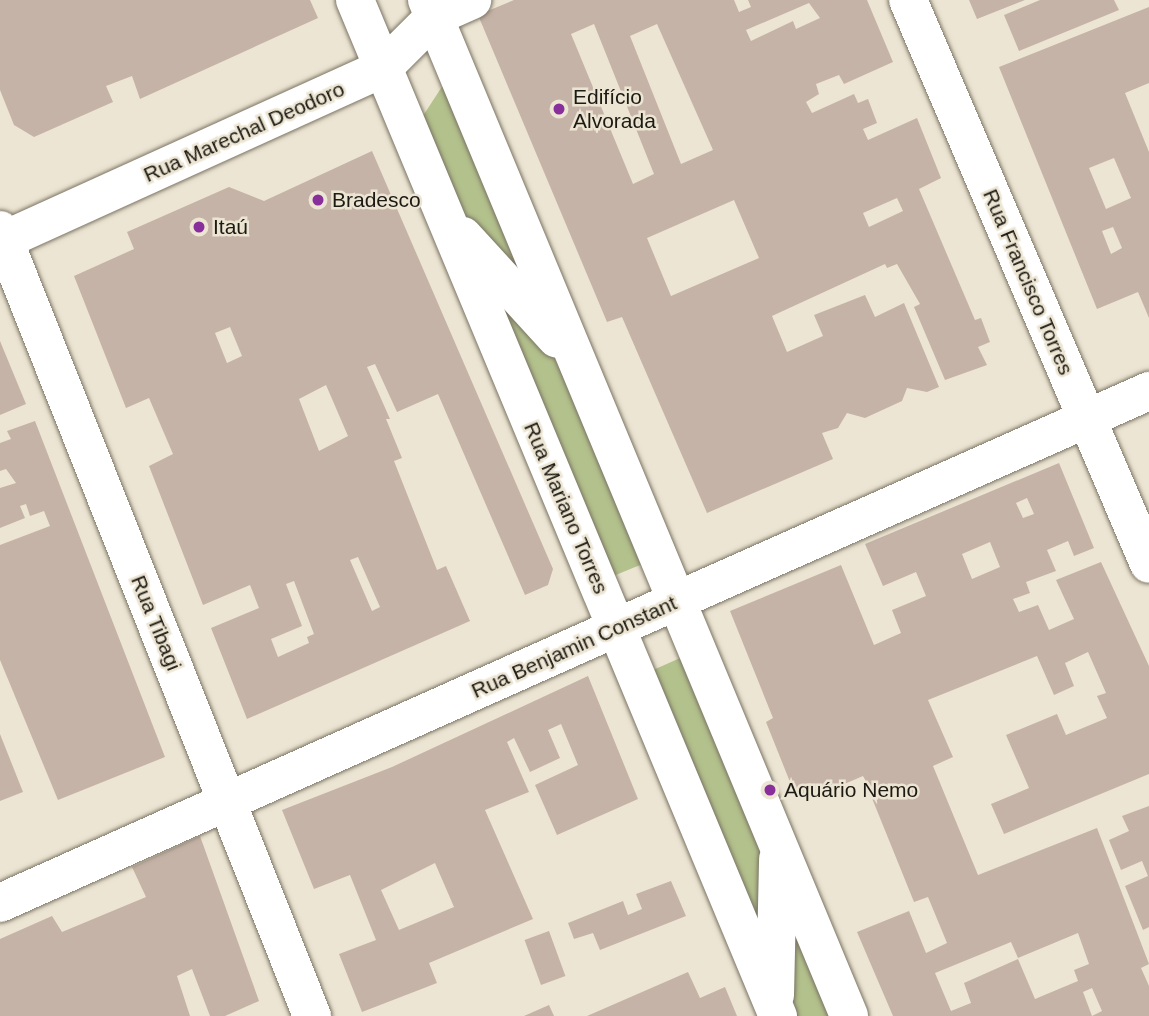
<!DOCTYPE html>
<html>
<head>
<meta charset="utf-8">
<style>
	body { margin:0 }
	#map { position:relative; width:1149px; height:1016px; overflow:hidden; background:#ede5d3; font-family:Arial,sans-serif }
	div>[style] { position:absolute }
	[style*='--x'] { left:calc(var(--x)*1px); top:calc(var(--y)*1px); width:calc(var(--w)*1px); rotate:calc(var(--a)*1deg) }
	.green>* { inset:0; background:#b3c18c }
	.building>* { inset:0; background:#c5b3a7; transform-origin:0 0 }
	.roads { filter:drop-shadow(0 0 2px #7b7464) drop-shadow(0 0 2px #7b7464) }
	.street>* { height:38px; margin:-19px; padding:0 19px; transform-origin:19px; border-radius:19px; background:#fff }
	.secondary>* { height:38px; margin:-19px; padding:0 19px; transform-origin:19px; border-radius:19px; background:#fff }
	.dots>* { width:19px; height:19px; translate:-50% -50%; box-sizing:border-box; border:4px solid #ede5d3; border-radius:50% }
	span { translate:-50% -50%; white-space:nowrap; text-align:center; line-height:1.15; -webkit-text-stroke:5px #ede5d3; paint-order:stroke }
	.poi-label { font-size:21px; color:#1c1a13 }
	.left { translate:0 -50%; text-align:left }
	.street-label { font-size:21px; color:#1c1a13 }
</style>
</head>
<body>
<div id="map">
	<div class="green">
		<i style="clip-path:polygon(447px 79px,548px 317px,452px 211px,417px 125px)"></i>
		<i style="clip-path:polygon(469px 252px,570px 368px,645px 563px,601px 581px)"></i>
		<i style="clip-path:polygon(689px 654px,766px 843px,765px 976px,642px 675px)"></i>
		<i style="clip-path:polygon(783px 879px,838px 1016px,785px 1016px)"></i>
	</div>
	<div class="building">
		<i style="clip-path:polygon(0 0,310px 0,318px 18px,140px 99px,132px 76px,106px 86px,113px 102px,34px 137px,14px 125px,0 90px)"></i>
		<i style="clip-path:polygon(evenodd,514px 0,734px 0,739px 12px,751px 7px,748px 0,867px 0,893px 62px,844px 84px,839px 75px,816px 84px,819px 94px,806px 102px,812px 113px,854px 94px,858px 103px,868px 99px,877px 123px,863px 129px,868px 140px,917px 118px,941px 178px,919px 189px,975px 320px,981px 318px,990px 342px,978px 347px,987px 365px,945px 380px,914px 307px,920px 304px,897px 264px,887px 268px,885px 264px,772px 316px,787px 352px,823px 336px,814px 315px,865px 295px,875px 317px,904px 303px,939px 387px,927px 392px,907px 388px,902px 401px,865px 418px,847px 413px,838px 428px,822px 433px,833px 459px,707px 513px,622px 317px,607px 322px,478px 15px,514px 0,809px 3px,820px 18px,796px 29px,793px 21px,751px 41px,746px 30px,809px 3px,514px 0,594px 24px,654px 174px,633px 184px,571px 34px,594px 24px,514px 0,657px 24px,713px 150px,681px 164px,630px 36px,657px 24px,514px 0,897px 198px,903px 211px,869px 227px,863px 213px,897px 198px,514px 0,734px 200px,759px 258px,671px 296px,647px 238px,734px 200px)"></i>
		<i style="clip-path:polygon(969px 0,1025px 0,977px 19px)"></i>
		<i style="clip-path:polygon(1040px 0,1114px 0,1119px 10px,1019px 51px,1004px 15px)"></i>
		<i style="clip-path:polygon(evenodd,1149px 7px,1149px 83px,1125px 93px,1149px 152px,1149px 318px,1138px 292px,1097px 309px,999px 67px,1149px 7px,1114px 158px,1131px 198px,1106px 209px,1089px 168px,1114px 158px,1149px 7px,1113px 227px,1122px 248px,1111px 254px,1102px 231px,1113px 227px)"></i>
		<i style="clip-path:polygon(evenodd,372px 151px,553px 569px,548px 585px,525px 595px,438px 394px,397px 412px,375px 364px,367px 367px,390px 419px,386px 419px,402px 458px,394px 461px,437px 570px,446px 566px,470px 621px,247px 719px,211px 628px,259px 608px,250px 585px,203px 605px,149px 466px,173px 454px,149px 398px,126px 408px,74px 276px,134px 249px,127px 232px,229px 187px,264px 201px,372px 151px,230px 327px,242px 356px,227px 363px,215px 333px,230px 327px,372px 151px,326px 385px,348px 436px,319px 451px,299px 399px,326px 385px,372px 151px,358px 557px,380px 607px,372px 611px,350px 560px,358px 557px,372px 151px,294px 581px,314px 634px,307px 637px,309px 643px,278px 657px,271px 639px,302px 626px,286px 584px,294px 581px)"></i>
		<i style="clip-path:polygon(0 341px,26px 404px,0 415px)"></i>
		<i style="clip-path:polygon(35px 421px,165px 757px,58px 800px,0 660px,0 545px,50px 526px,44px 511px,30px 516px,26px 504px,20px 506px,25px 518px,0 528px,0 488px,16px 483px,6px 469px,0 471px,0 443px,11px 439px,7px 431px)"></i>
		<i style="clip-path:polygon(evenodd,1059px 463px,1094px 548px,1074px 556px,1068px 541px,1047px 550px,1056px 571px,1026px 582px,1030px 593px,1013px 599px,1019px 612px,1038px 605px,1049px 630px,1074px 619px,1056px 580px,1101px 562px,1149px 666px,1149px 774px,1004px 834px,991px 804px,1029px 788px,1006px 735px,1057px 714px,1066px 735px,1107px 718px,1097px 696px,1106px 693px,1088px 652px,1065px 663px,1074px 686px,1054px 695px,1037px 656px,928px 700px,953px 757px,933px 766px,978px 875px,1097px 828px,1149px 964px,1141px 968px,1149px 986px,1149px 1016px,893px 1016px,857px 932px,909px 911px,926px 953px,947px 943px,928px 897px,914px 902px,863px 776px,805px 801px,801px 789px,794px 792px,766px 722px,773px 718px,730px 611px,841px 565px,874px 645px,901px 633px,892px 610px,926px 596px,916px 572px,883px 586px,865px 544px,1059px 463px,1027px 498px,1034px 514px,1023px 518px,1016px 503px,1027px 498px,1059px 463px,990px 542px,1000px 567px,972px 579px,962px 554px,990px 542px,1059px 463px,1078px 933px,1089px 964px,1074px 970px,1078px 981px,1035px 999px,1018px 959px,964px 983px,971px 1003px,951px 1011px,935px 973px,1011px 942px,1018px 958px,1078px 933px,1059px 463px,1092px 988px,1102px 1011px,1092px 1016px,1083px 992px,1092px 988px)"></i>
		<i style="clip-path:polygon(evenodd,588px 676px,638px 799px,557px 835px,535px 785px,578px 765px,561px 724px,548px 730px,560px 758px,530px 772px,514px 738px,507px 742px,529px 792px,485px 810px,533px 919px,429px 963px,437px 983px,362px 1012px,339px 954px,376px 940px,350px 875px,314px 889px,282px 810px,392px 767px,588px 676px,435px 863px,454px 907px,399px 930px,381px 890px,435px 863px)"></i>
		<i style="clip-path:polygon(0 734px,23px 792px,0 801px)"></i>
		<i style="clip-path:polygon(1149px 806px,1149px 927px,1143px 930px,1125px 886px,1148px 876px,1142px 861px,1121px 870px,1109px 840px,1129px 831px,1122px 816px)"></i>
		<i style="clip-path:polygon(200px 836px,259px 1001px,225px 1016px,210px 1016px,192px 969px,177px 976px,190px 1016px,0 1016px,0 939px,52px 916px,62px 932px,146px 897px,132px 867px)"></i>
		<i style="clip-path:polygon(671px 881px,686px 916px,600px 950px,593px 933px,574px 939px,568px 923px,623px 901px,628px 915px,642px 909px,636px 894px)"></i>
		<i style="left:549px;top:931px;width:48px;height:26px;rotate:70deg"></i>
		<i style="clip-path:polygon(688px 972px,700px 998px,725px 987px,737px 1016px,587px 1016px)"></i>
		<i style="clip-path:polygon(549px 1005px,554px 1016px,524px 1016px)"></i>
	</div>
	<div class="roads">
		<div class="street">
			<i style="--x:908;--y:0;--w:613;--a:66.86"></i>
			<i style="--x:676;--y:601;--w:518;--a:-23.94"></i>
		</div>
		<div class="secondary">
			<i style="--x:355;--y:0;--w:1101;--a:67.4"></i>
			<i style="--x:427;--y:0;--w:1100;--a:67.44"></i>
			<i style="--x:0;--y:230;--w:846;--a:68.35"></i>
			<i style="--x:463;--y:236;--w:139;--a:47.6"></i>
			<i style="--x:0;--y:242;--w:421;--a:-24.4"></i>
			<i style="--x:383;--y:68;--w:72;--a:-45"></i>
			<i style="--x:434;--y:17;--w:42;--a:-24.1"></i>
			<i style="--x:0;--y:903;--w:740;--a:-24.07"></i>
			<i style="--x:775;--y:995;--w:136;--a:-88.7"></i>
		</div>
	</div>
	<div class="dots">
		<i style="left:559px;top:109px;background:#882f9b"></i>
		<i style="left:318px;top:200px;background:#882f9b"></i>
		<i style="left:199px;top:227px;background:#882f9b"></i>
		<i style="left:770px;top:790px;background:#882f9b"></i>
	</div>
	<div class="poi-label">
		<span class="left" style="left:573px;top:109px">Edifício<br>Alvorada</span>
		<span class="left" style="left:332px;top:200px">Bradesco</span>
		<span class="left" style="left:213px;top:227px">Itaú</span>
		<span class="left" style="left:784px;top:790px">Aquário Nemo</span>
	</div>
	<div class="street-label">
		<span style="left:244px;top:132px;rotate:-24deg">Rua Marechal Deodoro</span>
		<span style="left:1028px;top:282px;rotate:67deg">Rua Francisco Torres</span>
		<span style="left:566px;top:508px;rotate:67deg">Rua Mariano Torres</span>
		<span style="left:156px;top:623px;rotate:68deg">Rua Tibagi</span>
		<span style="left:574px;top:647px;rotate:-24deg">Rua Benjamin Constant</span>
	</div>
</div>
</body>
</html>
